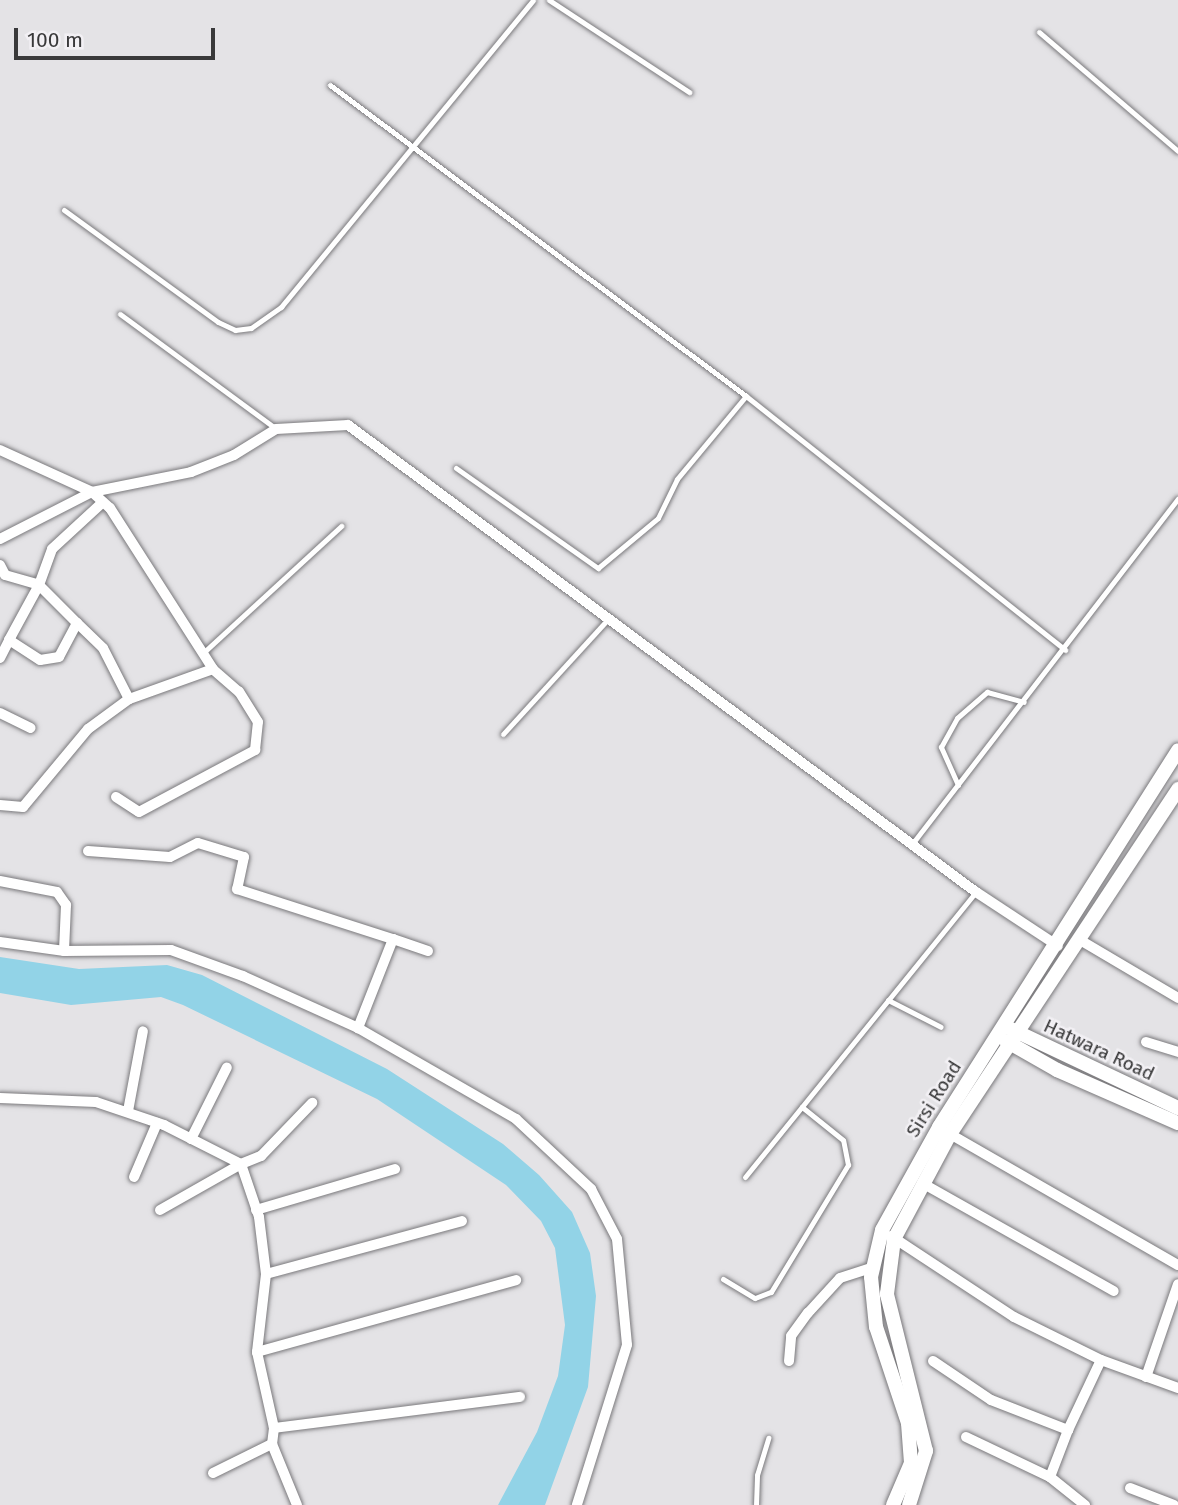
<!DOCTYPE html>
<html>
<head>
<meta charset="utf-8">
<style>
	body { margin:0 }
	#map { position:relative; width:1178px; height:1505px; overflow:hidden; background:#e4e3e6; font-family:"Fira Sans",sans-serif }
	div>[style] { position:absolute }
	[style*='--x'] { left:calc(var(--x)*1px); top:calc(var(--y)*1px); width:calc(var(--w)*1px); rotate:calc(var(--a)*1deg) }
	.water>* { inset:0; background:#92d3e7 }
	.roads { filter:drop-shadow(0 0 2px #7a797c) drop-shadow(0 0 2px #7a797c) }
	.service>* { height:5px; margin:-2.5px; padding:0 2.5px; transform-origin:2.5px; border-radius:2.5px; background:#fff }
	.minor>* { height:10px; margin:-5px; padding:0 5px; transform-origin:5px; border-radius:5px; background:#fff }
	.tertiary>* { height:14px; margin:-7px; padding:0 7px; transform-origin:7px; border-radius:7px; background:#fff }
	span { translate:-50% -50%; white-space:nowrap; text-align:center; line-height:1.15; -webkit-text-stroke:5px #f2f0f4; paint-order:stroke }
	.street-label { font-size:19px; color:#39393a }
	.scale { position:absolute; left:14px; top:28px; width:201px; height:32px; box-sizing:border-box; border:4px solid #39393a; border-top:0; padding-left:9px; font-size:21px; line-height:24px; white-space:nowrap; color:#39393a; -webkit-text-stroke:5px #f2f0f4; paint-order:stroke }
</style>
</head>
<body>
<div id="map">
	<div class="water">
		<i style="clip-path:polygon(0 957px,79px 969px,167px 965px,202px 975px,387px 1069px,503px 1144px,539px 1175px,572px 1212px,590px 1253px,596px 1296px,588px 1387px,545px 1505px,498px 1505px,537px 1432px,558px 1376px,565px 1325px,555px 1248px,541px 1221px,506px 1185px,377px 1099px,183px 1005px,161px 997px,71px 1005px,0 993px)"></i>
	</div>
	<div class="roads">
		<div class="service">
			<i style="--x:549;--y:0;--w:168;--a:33.3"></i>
			<i style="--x:1039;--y:32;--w:183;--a:40.6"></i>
			<i style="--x:330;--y:85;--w:519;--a:36.78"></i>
			<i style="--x:746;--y:396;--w:408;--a:38.5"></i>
			<i style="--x:64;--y:210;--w:190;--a:36"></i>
			<i style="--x:218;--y:322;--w:19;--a:25"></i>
			<i style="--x:235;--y:330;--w:16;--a:-7"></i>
			<i style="--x:251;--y:328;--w:37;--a:-35"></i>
			<i style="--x:281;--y:307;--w:397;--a:-50.6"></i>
			<i style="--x:120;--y:314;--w:192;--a:36.3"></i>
			<i style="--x:456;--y:468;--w:174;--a:35.2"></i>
			<i style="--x:598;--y:568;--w:78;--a:-39.8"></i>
			<i style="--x:658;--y:518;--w:43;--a:-64"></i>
			<i style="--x:677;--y:479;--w:108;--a:-50.3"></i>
			<i style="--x:203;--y:653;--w:188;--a:-42.6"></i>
			<i style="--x:503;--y:734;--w:156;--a:-47.6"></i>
			<i style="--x:958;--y:785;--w:42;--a:-114.1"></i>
			<i style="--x:941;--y:747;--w:33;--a:-61"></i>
			<i style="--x:957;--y:718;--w:40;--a:-41"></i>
			<i style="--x:987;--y:692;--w:38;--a:15"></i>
			<i style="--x:912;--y:844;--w:436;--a:-52.4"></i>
			<i style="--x:888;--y:1000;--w:59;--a:27"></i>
			<i style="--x:745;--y:1177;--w:367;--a:-51"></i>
			<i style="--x:723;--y:1279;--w:37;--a:31"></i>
			<i style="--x:755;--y:1298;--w:17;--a:-21"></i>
			<i style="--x:771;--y:1292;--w:149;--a:-58.8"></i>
			<i style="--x:848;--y:1165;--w:25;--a:-101"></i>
			<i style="--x:843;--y:1140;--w:53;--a:-141.2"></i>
			<i style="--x:756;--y:1505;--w:30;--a:-88"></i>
			<i style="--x:757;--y:1475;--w:39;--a:-73"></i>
		</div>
		<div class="minor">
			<i style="--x:0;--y:450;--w:101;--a:24.5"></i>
			<i style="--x:92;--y:492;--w:101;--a:-11.4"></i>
			<i style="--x:191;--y:472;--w:46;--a:-21.6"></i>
			<i style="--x:234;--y:455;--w:49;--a:-31.8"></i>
			<i style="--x:276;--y:429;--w:72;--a:-3.2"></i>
			<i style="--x:348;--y:425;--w:783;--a:36.64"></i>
			<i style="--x:976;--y:892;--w:98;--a:33.4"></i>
			<i style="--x:0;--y:539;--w:103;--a:-27.1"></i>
			<i style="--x:92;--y:492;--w:24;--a:42"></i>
			<i style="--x:110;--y:508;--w:191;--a:57.4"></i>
			<i style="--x:213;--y:669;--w:89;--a:160.3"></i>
			<i style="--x:129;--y:699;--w:57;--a:-117"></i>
			<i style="--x:103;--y:648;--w:36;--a:-136"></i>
			<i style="--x:0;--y:565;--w:11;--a:63"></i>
			<i style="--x:5;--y:575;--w:35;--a:16"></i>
			<i style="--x:39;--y:585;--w:54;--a:45"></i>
			<i style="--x:77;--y:623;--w:38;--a:118"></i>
			<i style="--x:59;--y:657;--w:19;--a:171"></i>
			<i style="--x:40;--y:660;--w:37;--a:-147"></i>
			<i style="--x:9;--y:640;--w:63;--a:-61.4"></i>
			<i style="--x:39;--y:585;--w:38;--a:-70"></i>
			<i style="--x:52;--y:549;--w:69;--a:-42.7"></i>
			<i style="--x:0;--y:658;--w:20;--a:-63"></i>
			<i style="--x:0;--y:713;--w:34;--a:26"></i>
			<i style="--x:116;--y:797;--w:27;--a:33"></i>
			<i style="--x:139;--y:812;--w:132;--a:-28.1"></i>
			<i style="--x:255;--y:750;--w:28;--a:-84"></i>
			<i style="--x:258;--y:722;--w:36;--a:-122"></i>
			<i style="--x:239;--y:692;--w:35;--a:-139"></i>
			<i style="--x:0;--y:805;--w:23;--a:5"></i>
			<i style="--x:23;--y:807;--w:102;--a:-50.2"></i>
			<i style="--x:88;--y:729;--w:51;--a:-36.2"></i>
			<i style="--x:88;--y:851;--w:82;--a:4.2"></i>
			<i style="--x:170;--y:857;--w:31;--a:-27"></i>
			<i style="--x:198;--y:843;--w:48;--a:16.9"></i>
			<i style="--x:244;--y:857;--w:33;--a:102"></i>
			<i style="--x:237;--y:889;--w:164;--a:17.8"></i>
			<i style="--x:393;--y:939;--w:96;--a:111.5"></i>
			<i style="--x:0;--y:881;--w:58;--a:10.9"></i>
			<i style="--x:57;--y:892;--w:16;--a:55"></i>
			<i style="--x:66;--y:905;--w:46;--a:92.5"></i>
			<i style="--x:393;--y:939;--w:37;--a:19"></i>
			<i style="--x:1080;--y:940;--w:114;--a:30.6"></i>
			<i style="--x:0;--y:942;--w:65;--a:8"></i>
			<i style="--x:64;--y:951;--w:107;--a:-0.5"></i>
			<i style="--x:171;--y:950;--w:77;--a:19.9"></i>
			<i style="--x:243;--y:976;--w:126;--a:24.3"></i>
			<i style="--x:358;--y:1028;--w:182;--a:29.9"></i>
			<i style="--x:516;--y:1119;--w:103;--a:43"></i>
			<i style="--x:591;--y:1189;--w:56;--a:62.5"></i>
			<i style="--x:617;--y:1239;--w:106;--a:84.6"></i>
			<i style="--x:627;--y:1345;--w:168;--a:107.4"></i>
			<i style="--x:1146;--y:1042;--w:34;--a:17"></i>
			<i style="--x:0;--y:1098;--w:96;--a:2.4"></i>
			<i style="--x:96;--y:1102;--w:72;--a:18.7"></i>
			<i style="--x:164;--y:1125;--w:86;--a:26.9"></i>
			<i style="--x:241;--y:1164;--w:22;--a:-22"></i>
			<i style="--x:261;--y:1156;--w:74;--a:-46.1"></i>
			<i style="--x:128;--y:1111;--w:81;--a:-79.4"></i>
			<i style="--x:950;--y:1134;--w:263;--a:29.9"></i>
			<i style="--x:191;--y:1139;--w:80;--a:-63.4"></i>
			<i style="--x:134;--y:1177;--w:59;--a:-66.9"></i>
			<i style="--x:922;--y:1183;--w:220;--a:29.4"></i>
			<i style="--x:160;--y:1210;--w:93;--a:-29.6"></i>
			<i style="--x:241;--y:1164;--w:56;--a:71.2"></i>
			<i style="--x:259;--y:1217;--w:57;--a:83"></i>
			<i style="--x:266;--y:1274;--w:79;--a:96.6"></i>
			<i style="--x:257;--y:1352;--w:78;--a:77.4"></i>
			<i style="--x:274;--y:1428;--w:16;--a:97"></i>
			<i style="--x:272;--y:1444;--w:66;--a:67.7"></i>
			<i style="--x:256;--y:1210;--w:145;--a:-16.4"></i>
			<i style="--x:891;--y:1236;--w:147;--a:33.4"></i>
			<i style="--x:1014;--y:1317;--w:97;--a:26.3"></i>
			<i style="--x:1101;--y:1360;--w:82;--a:20"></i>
			<i style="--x:266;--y:1274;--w:203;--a:-15.1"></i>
			<i style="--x:257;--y:1352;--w:269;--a:-15.5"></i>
			<i style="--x:789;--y:1361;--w:25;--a:-85"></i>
			<i style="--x:791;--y:1336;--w:29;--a:-54"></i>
			<i style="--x:808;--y:1313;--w:47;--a:-47.6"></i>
			<i style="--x:840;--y:1278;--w:35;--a:-18"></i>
			<i style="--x:933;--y:1361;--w:70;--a:33.9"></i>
			<i style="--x:991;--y:1400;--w:83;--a:21.3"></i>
			<i style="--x:1068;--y:1430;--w:77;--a:-64.8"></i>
			<i style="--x:1146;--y:1377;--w:98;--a:-71"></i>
			<i style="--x:274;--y:1428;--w:248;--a:-7.2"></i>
			<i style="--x:966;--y:1437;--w:93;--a:25.5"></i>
			<i style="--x:1050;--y:1477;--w:50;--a:-69"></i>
			<i style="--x:213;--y:1473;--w:66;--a:-26.2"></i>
			<i style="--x:1050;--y:1477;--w:45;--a:38.7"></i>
			<i style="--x:1130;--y:1488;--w:47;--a:21.1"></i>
		</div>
		<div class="tertiary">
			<i style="--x:1011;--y:1029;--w:185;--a:25.3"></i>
			<i style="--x:1006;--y:1041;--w:59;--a:29.6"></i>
			<i style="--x:1057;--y:1070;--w:132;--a:23.7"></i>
			<i style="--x:893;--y:1505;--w:46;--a:-66.8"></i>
			<i style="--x:911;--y:1463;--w:40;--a:-94.3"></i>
			<i style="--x:908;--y:1423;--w:101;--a:-108.4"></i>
			<i style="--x:876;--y:1327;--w:50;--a:-95.7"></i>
			<i style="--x:871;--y:1277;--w:48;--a:-76.8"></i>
			<i style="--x:882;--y:1230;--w:118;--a:-61"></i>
			<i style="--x:939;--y:1127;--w:446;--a:-57.6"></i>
			<i style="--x:909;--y:1505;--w:57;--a:-72.5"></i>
			<i style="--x:926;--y:1451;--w:162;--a:-104"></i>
			<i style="--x:887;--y:1294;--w:55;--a:-82.7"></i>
			<i style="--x:894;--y:1239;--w:119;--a:-61.9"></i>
			<i style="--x:950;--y:1134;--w:414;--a:-56.5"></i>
		</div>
	</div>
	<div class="street-label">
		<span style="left:1099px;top:1050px;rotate:25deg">Hatwara Road</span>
		<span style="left:934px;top:1099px;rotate:-58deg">Sirsi Road</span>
	</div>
	<div class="scale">100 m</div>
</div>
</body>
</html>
